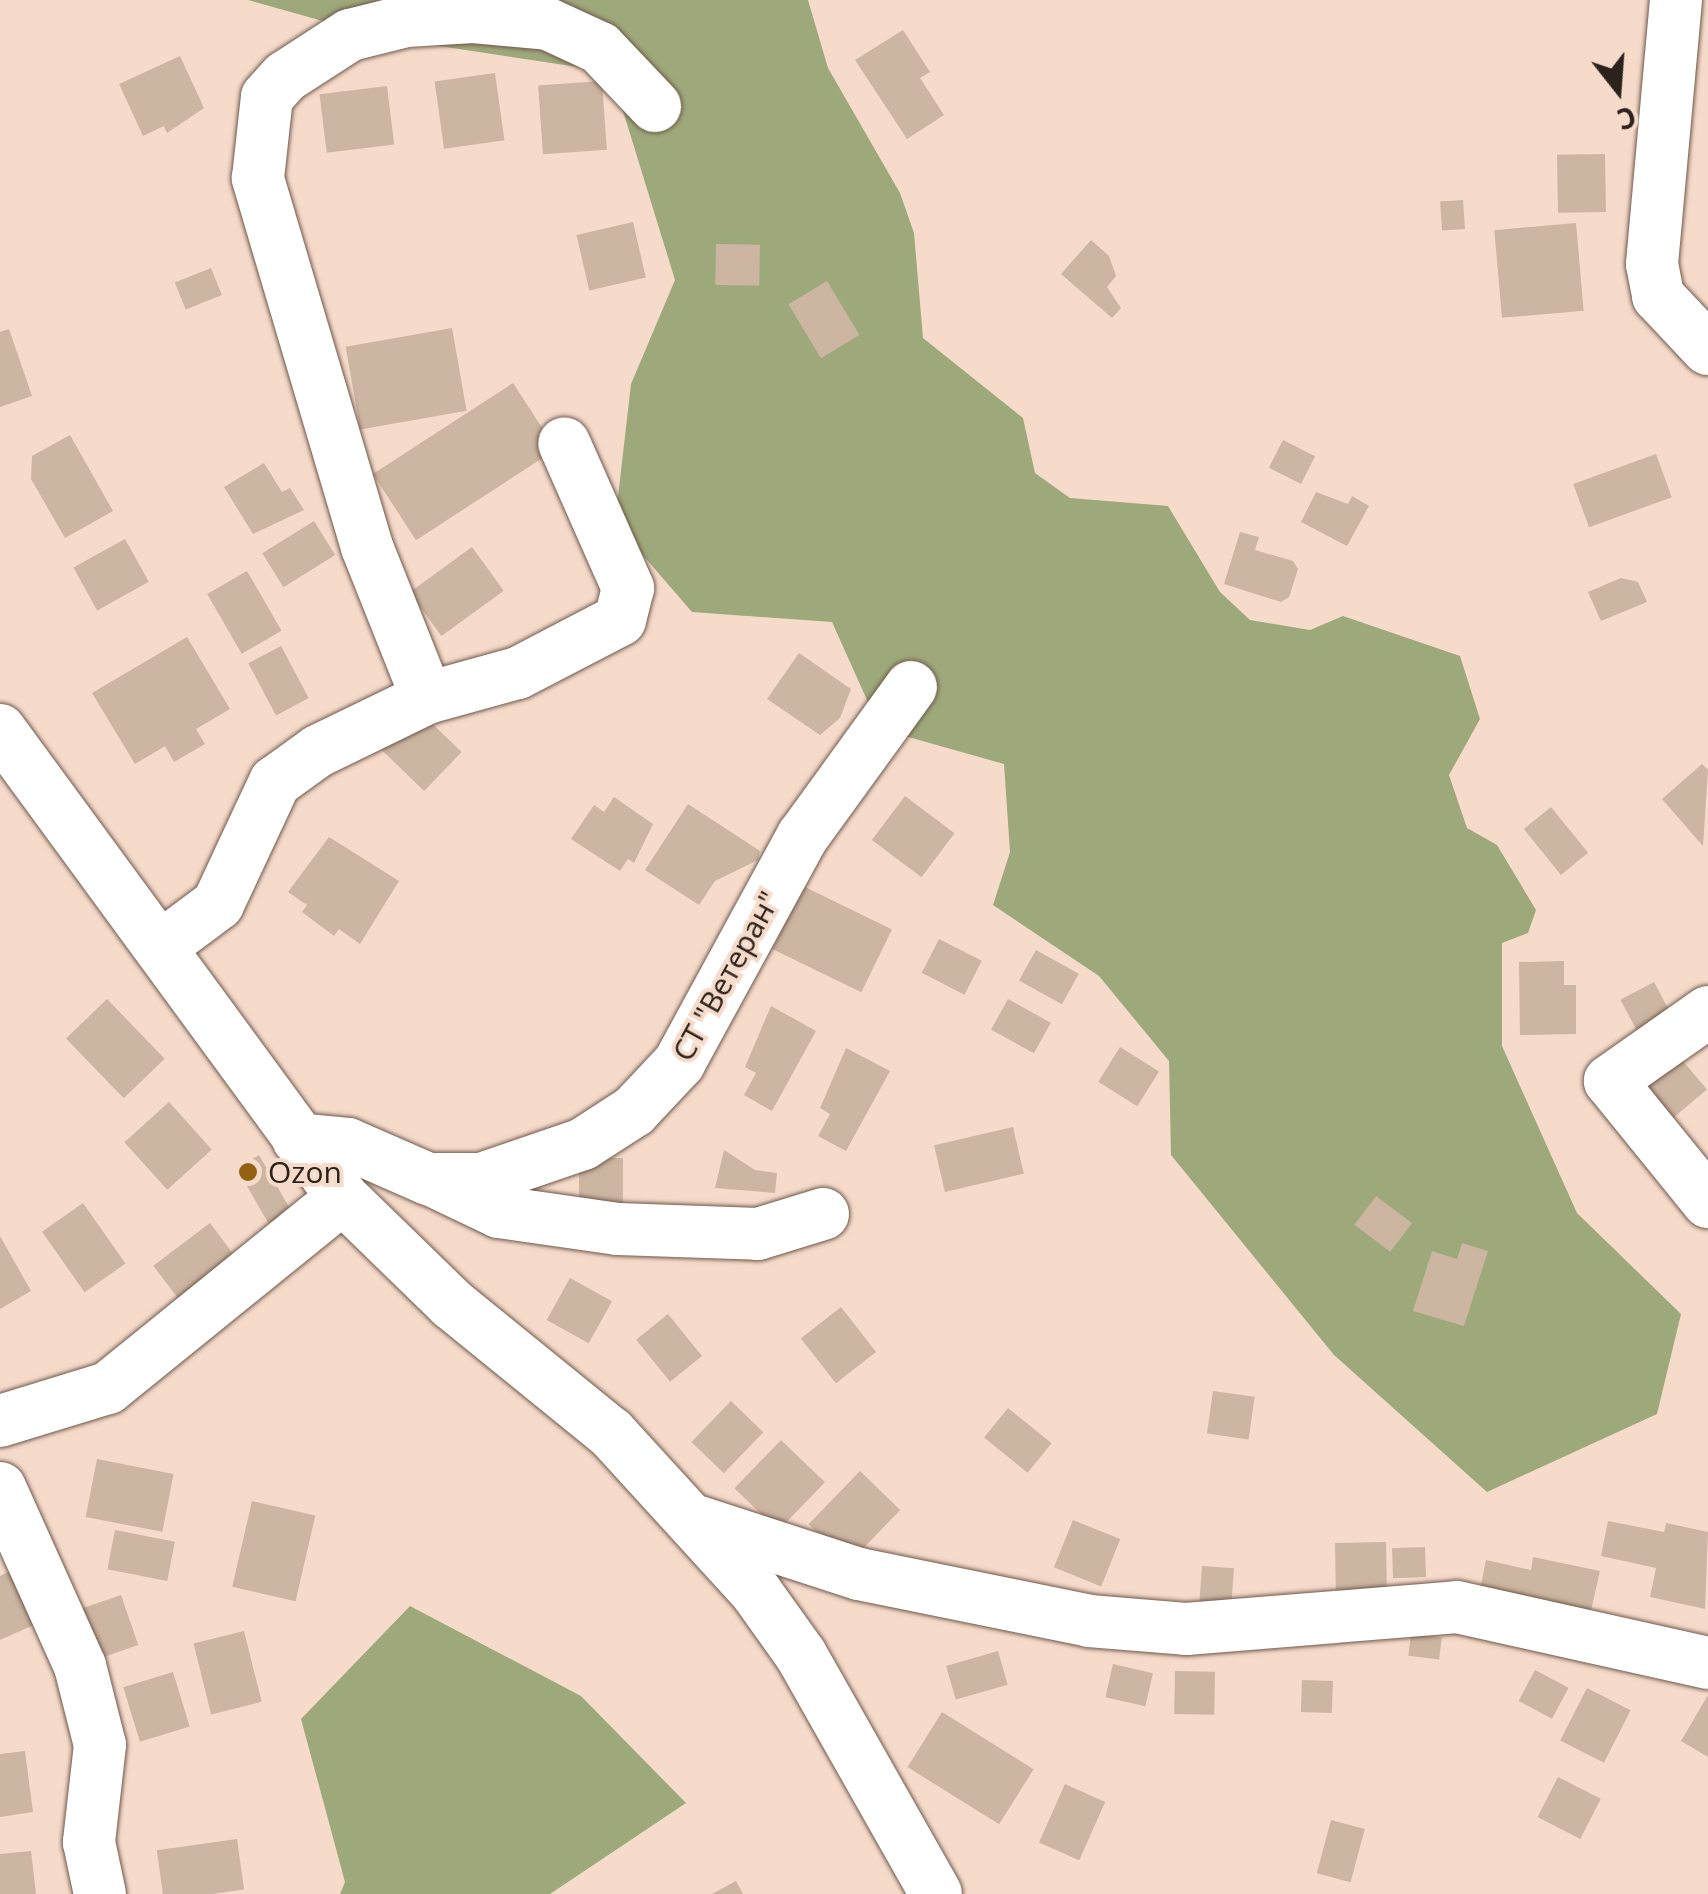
<!DOCTYPE html>
<html>
<head>
<meta charset="utf-8">
<style>
	body { margin:0 }
	#map { position:relative; width:1708px; height:1894px; overflow:hidden; background:#f6dbcb; font-family:"Open Sans",sans-serif }
	div>[style] { position:absolute }
	[style*='--x'] { left:calc(var(--x)*1px); top:calc(var(--y)*1px); width:calc(var(--w)*1px); rotate:calc(var(--a)*1deg) }
	.forest>* { inset:0; background:#9ea97b }
	.building>* { inset:0; background:#ccb5a1; transform-origin:0 0 }
	.roads { filter:drop-shadow(0 0 2px #70594b) drop-shadow(0 0 2px #70594b) }
	.minor>* { height:52px; margin:-26px; padding:0 26px; transform-origin:26px; border-radius:26px; background:#fff }
	.dots>* { width:28px; height:28px; translate:-50% -50%; box-sizing:border-box; border:5px solid #f6dbcb; border-radius:50% }
	span { translate:-50% -50%; white-space:nowrap; text-align:center; line-height:1.15; -webkit-text-stroke:8px #f6dbcb; paint-order:stroke }
	.street-label { font-size:30px; color:#2b221b }
	.poi-label { font-size:30px; color:#2b221b }
	.left { translate:0 -50%; text-align:left }
	.north { position:absolute; left:1568px; top:40px; width:100px; height:100px; -webkit-text-stroke:8px #f6dbcb; paint-order:stroke; rotate:163deg; font-size:28px; font-weight:700; line-height:40px; text-align:center; color:#2b221b }
	.north::after { content:''; display:block; margin:auto; width:35px; height:45px; background:#2b221b; clip-path:polygon(50% 0,100% 100%,50% 72%,0 100%) }
</style>
</head>
<body>
<div id="map">
	<div class="forest">
		<i style="clip-path:polygon(248px 0,808px 0,828px 68px,900px 193px,914px 233px,923px 338px,1023px 418px,1035px 473px,1070px 498px,1168px 506px,1220px 592px,1250px 620px,1310px 630px,1343px 616px,1460px 656px,1480px 719px,1449px 775px,1467px 828px,1497px 845px,1536px 910px,1528px 933px,1502px 943px,1502px 1046px,1577px 1213px,1681px 1314px,1657px 1414px,1487px 1492px,1334px 1355px,1171px 1155px,1169px 1061px,1099px 976px,993px 905px,1010px 852px,1004px 764px,880px 729px,832px 622px,692px 612px,615px 523px,631px 384px,675px 280px,611px 72px,380px 37px)"></i>
		<i style="clip-path:polygon(410px 1606px,581px 1696px,686px 1803px,550px 1894px,340px 1894px,345px 1882px,301px 1719px)"></i>
	</div>
	<div class="building">
		<i style="clip-path:polygon(903px 30px,930px 72px,920px 78px,944px 115px,907px 139px,855px 60px)"></i>
		<i style="clip-path:polygon(180px 56px,204px 108px,167px 133px,164px 126px,143px 136px,119px 84px)"></i>
		<i style="left:495px;top:73px;width:68px;height:61px;rotate:82deg"></i>
		<i style="left:602px;top:81px;width:69px;height:64px;rotate:86deg"></i>
		<i style="left:387px;top:86px;width:59px;height:68px;rotate:83deg"></i>
		<i style="left:1605px;top:154px;width:58px;height:48px;rotate:89deg"></i>
		<i style="left:1463px;top:200px;width:29px;height:23px;rotate:86deg"></i>
		<i style="left:633px;top:222px;width:57px;height:58px;rotate:77deg"></i>
		<i style="left:1576px;top:223px;width:88px;height:82px;rotate:85deg"></i>
		<i style="clip-path:polygon(1091px 240px,1109px 256px,1116px 276px,1107px 287px,1121px 308px,1112px 318px,1061px 274px)"></i>
		<i style="left:716px;top:244px;width:44px;height:41px;rotate:1deg"></i>
		<i style="left:211px;top:268px;width:29px;height:39px;rotate:68deg"></i>
		<i style="left:827px;top:281px;width:63px;height:45px;rotate:59deg"></i>
		<i style="left:452px;top:328px;width:84px;height:108px;rotate:80deg"></i>
		<i style="clip-path:polygon(9px 329px,32px 396px,0 407px,0 332px)"></i>
		<i style="left:513px;top:383px;width:79px;height:167px;rotate:57deg"></i>
		<i style="clip-path:polygon(70px 435px,113px 511px,65px 538px,31px 479px,32px 456px)"></i>
		<i style="left:1283px;top:440px;width:36px;height:31px;rotate:27deg"></i>
		<i style="left:1656px;top:454px;width:46px;height:88px;rotate:70deg"></i>
		<i style="clip-path:polygon(264px 463px,282px 492px,290px 488px,304px 510px,253px 534px,224px 487px)"></i>
		<i style="clip-path:polygon(1316px 492px,1348px 504px,1352px 496px,1369px 506px,1347px 546px,1301px 522px)"></i>
		<i style="left:314px;top:521px;width:40px;height:61px;rotate:58deg"></i>
		<i style="clip-path:polygon(1240px 532px,1259px 537px,1255px 550px,1293px 561px,1298px 569px,1289px 597px,1281px 602px,1224px 584px)"></i>
		<i style="left:125px;top:539px;width:49px;height:59px;rotate:61deg"></i>
		<i style="left:472px;top:547px;width:54px;height:77px;rotate:54deg"></i>
		<i style="left:247px;top:571px;width:69px;height:46px;rotate:60deg"></i>
		<i style="clip-path:polygon(1621px 578px,1638px 582px,1647px 602px,1601px 621px,1588px 592px)"></i>
		<i style="clip-path:polygon(187px 637px,230px 709px,196px 729px,205px 744px,174px 762px,165px 746px,135px 764px,92px 693px)"></i>
		<i style="left:281px;top:646px;width:59px;height:37px;rotate:62deg"></i>
		<i style="clip-path:polygon(799px 653px,851px 689px,840px 718px,820px 735px,767px 699px)"></i>
		<i style="left:417px;top:709px;width:62px;height:54px;rotate:44deg"></i>
		<i style="clip-path:polygon(1702px 764px,1708px 770px,1703px 846px,1662px 799px)"></i>
		<i style="left:905px;top:796px;width:62px;height:55px;rotate:37deg"></i>
		<i style="clip-path:polygon(614px 797px,653px 824px,634px 863px,628px 859px,620px 871px,571px 839px,594px 805px,604px 812px)"></i>
		<i style="clip-path:polygon(688px 804px,760px 851px,758px 860px,715px 881px,699px 905px,645px 870px)"></i>
		<i style="left:1551px;top:807px;width:59px;height:35px;rotate:51deg"></i>
		<i style="clip-path:polygon(329px 837px,399px 881px,360px 944px,339px 929px,334px 936px,302px 912px,307px 905px,288px 892px)"></i>
		<i style="left:803px;top:886px;width:99px;height:70px;rotate:26deg"></i>
		<i style="left:939px;top:939px;width:48px;height:38px;rotate:27deg"></i>
		<i style="left:1036px;top:950px;width:49px;height:35px;rotate:29deg"></i>
		<i style="clip-path:polygon(1564px 961px,1564px 985px,1576px 985px,1576px 1034px,1520px 1035px,1519px 962px)"></i>
		<i style="left:1654px;top:982px;width:34px;height:38px;rotate:62deg"></i>
		<i style="left:107px;top:999px;width:83px;height:57px;rotate:46deg"></i>
		<i style="left:1008px;top:999px;width:49px;height:35px;rotate:29deg"></i>
		<i style="clip-path:polygon(771px 1006px,816px 1031px,772px 1111px,744px 1095px,756px 1073px,745px 1067px)"></i>
		<i style="left:1120px;top:1047px;width:46px;height:41px;rotate:32deg"></i>
		<i style="clip-path:polygon(846px 1048px,890px 1071px,846px 1151px,818px 1136px,830px 1114px,820px 1108px)"></i>
		<i style="left:1678px;top:1055px;width:45px;height:51px;rotate:50deg"></i>
		<i style="left:169px;top:1102px;width:64px;height:60px;rotate:48deg"></i>
		<i style="left:1013px;top:1127px;width:48px;height:81px;rotate:77deg"></i>
		<i style="clip-path:polygon(724px 1150px,755px 1170px,777px 1173px,775px 1193px,715px 1188px)"></i>
		<i style="left:259px;top:1155px;width:64px;height:26px;rotate:60deg"></i>
		<i style="left:579px;top:1158px;width:44px;height:54px"></i>
		<i style="left:1376px;top:1196px;width:45px;height:36px;rotate:37deg"></i>
		<i style="left:83px;top:1203px;width:74px;height:50px;rotate:55deg"></i>
		<i style="left:210px;top:1223px;width:49px;height:71px;rotate:53deg"></i>
		<i style="clip-path:polygon(0 1236px,31px 1291px,0 1309px)"></i>
		<i style="clip-path:polygon(1462px 1243px,1488px 1251px,1464px 1326px,1413px 1311px,1432px 1251px,1457px 1259px)"></i>
		<i style="left:570px;top:1278px;width:48px;height:48px;rotate:29deg"></i>
		<i style="left:841px;top:1307px;width:57px;height:51px;rotate:52deg"></i>
		<i style="left:668px;top:1314px;width:54px;height:41px;rotate:51deg"></i>
		<i style="left:1213px;top:1391px;width:42px;height:43px;rotate:8deg"></i>
		<i style="left:731px;top:1401px;width:45px;height:57px;rotate:44deg"></i>
		<i style="left:1008px;top:1408px;width:56px;height:38px;rotate:39deg"></i>
		<i style="left:781px;top:1440px;width:61px;height:67px;rotate:44deg"></i>
		<i style="left:97px;top:1459px;width:78px;height:59px;rotate:11deg"></i>
		<i style="left:860px;top:1471px;width:56px;height:74px;rotate:44deg"></i>
		<i style="left:252px;top:1501px;width:65px;height:88px;rotate:13deg"></i>
		<i style="left:1073px;top:1520px;width:51px;height:51px;rotate:22deg"></i>
		<i style="clip-path:polygon(1608px 1521px,1664px 1532px,1666px 1523px,1708px 1532px,1705px 1609px,1650px 1597px,1656px 1568px,1601px 1556px)"></i>
		<i style="left:115px;top:1530px;width:61px;height:40px;rotate:11deg"></i>
		<i style="left:1386px;top:1542px;width:51px;height:51px;rotate:89deg"></i>
		<i style="left:1425px;top:1547px;width:30px;height:33px;rotate:88deg"></i>
		<i style="clip-path:polygon(1533px 1557px,1600px 1571px,1589px 1619px,1479px 1595px,1486px 1560px,1531px 1570px)"></i>
		<i style="left:1202px;top:1566px;width:32px;height:50px;rotate:4deg"></i>
		<i style="clip-path:polygon(12px 1570px,36px 1624px,0 1640px,0 1576px)"></i>
		<i style="left:121px;top:1595px;width:53px;height:44px;rotate:71deg"></i>
		<i style="left:244px;top:1631px;width:73px;height:52px;rotate:76deg"></i>
		<i style="left:1411px;top:1634px;width:31px;height:22px;rotate:7deg"></i>
		<i style="left:998px;top:1651px;width:35px;height:54px;rotate:74deg"></i>
		<i style="left:1113px;top:1664px;width:41px;height:34px;rotate:13deg"></i>
		<i style="left:1535px;top:1670px;width:38px;height:35px;rotate:28deg"></i>
		<i style="left:1175px;top:1671px;width:40px;height:43px;rotate:1deg"></i>
		<i style="left:173px;top:1672px;width:57px;height:52px;rotate:73deg"></i>
		<i style="left:1302px;top:1680px;width:31px;height:32px;rotate:2deg"></i>
		<i style="left:1587px;top:1688px;width:49px;height:59px;rotate:27deg"></i>
		<i style="clip-path:polygon(1708px 1695px,1708px 1757px,1681px 1741px)"></i>
		<i style="left:942px;top:1712px;width:108px;height:65px;rotate:32deg"></i>
		<i style="clip-path:polygon(25px 1751px,33px 1812px,0 1817px,0 1754px)"></i>
		<i style="left:1558px;top:1777px;width:48px;height:45px;rotate:27deg"></i>
		<i style="left:1065px;top:1784px;width:44px;height:64px;rotate:24deg"></i>
		<i style="left:1331px;top:1820px;width:35px;height:55px;rotate:15deg"></i>
		<i style="left:237px;top:1839px;width:51px;height:81px;rotate:82deg"></i>
		<i style="clip-path:polygon(31px 1851px,36px 1894px,0 1894px,0 1854px)"></i>
		<i style="clip-path:polygon(736px 1881px,743px 1894px,712px 1894px)"></i>
	</div>
	<div class="roads">
		<div class="minor">
			<i style="--x:1676;--y:0;--w:265;--a:95.2"></i>
			<i style="--x:1652;--y:264;--w:33;--a:79"></i>
			<i style="--x:1658;--y:296;--w:73;--a:46.7"></i>
			<i style="--x:427;--y:698;--w:94;--a:-15.4"></i>
			<i style="--x:518;--y:673;--w:115;--a:-27.5"></i>
			<i style="--x:620;--y:620;--w:33;--a:-76"></i>
			<i style="--x:628;--y:588;--w:158;--a:-113.8"></i>
			<i style="--x:0;--y:730;--w:580;--a:53.76"></i>
			<i style="--x:343;--y:1198;--w:152;--a:44.2"></i>
			<i style="--x:452;--y:1304;--w:205;--a:39.1"></i>
			<i style="--x:611;--y:1433;--w:215;--a:47.6"></i>
			<i style="--x:756;--y:1592;--w:77;--a:54.5"></i>
			<i style="--x:801;--y:1655;--w:274;--a:60.5"></i>
			<i style="--x:163;--y:945;--w:69;--a:-36.7"></i>
			<i style="--x:218;--y:904;--w:135;--a:-65"></i>
			<i style="--x:275;--y:782;--w:53;--a:-35.8"></i>
			<i style="--x:318;--y:751;--w:121;--a:-25.9"></i>
			<i style="--x:427;--y:698;--w:162;--a:-111.7"></i>
			<i style="--x:367;--y:547;--w:385;--a:-106.5"></i>
			<i style="--x:258;--y:178;--w:81;--a:-83.7"></i>
			<i style="--x:267;--y:97;--w:27;--a:-48"></i>
			<i style="--x:285;--y:77;--w:77;--a:-32.9"></i>
			<i style="--x:350;--y:35;--w:58;--a:-14"></i>
			<i style="--x:406;--y:21;--w:67;--a:-3.4"></i>
			<i style="--x:473;--y:17;--w:75;--a:5.3"></i>
			<i style="--x:548;--y:24;--w:57;--a:24.8"></i>
			<i style="--x:600;--y:48;--w:80;--a:46.5"></i>
			<i style="--x:1708;--y:1012;--w:120;--a:144.9"></i>
			<i style="--x:1610;--y:1081;--w:156;--a:51"></i>
			<i style="--x:298;--y:1139;--w:50;--a:5.7"></i>
			<i style="--x:348;--y:1144;--w:87;--a:23.6"></i>
			<i style="--x:428;--y:1179;--w:53;--a:0"></i>
			<i style="--x:481;--y:1179;--w:108;--a:-18.9"></i>
			<i style="--x:583;--y:1144;--w:61;--a:-32.9"></i>
			<i style="--x:634;--y:1111;--w:66;--a:-46.8"></i>
			<i style="--x:679;--y:1063;--w:259;--a:-61.4"></i>
			<i style="--x:803;--y:836;--w:184;--a:-54.1"></i>
			<i style="--x:434;--y:1181;--w:72;--a:25.5"></i>
			<i style="--x:499;--y:1212;--w:120;--a:8.1"></i>
			<i style="--x:618;--y:1229;--w:140;--a:2"></i>
			<i style="--x:758;--y:1234;--w:68;--a:-17.1"></i>
			<i style="--x:0;--y:1421;--w:113;--a:-17"></i>
			<i style="--x:108;--y:1388;--w:302;--a:-39"></i>
			<i style="--x:0;--y:1488;--w:195;--a:65.8"></i>
			<i style="--x:80;--y:1666;--w:81;--a:75.8"></i>
			<i style="--x:100;--y:1745;--w:98;--a:96.5"></i>
			<i style="--x:89;--y:1842;--w:53;--a:78.1"></i>
			<i style="--x:699;--y:1522;--w:168;--a:18"></i>
			<i style="--x:859;--y:1574;--w:235;--a:11.5"></i>
			<i style="--x:1089;--y:1621;--w:97;--a:4.7"></i>
			<i style="--x:1186;--y:1629;--w:272;--a:-4.6"></i>
			<i style="--x:1457;--y:1607;--w:257;--a:12.6"></i>
		</div>
	</div>
	<div class="dots">
		<i style="left:248px;top:1172px;background:#946113"></i>
	</div>
	<div class="street-label">
		<span style="left:726px;top:976px;rotate:-61deg">СТ "Ветеран"</span>
	</div>
	<div class="poi-label">
		<span class="left" style="left:268px;top:1172px">Ozon</span>
	</div>
	<div class="north">С</div>
</div>
</body>
</html>
